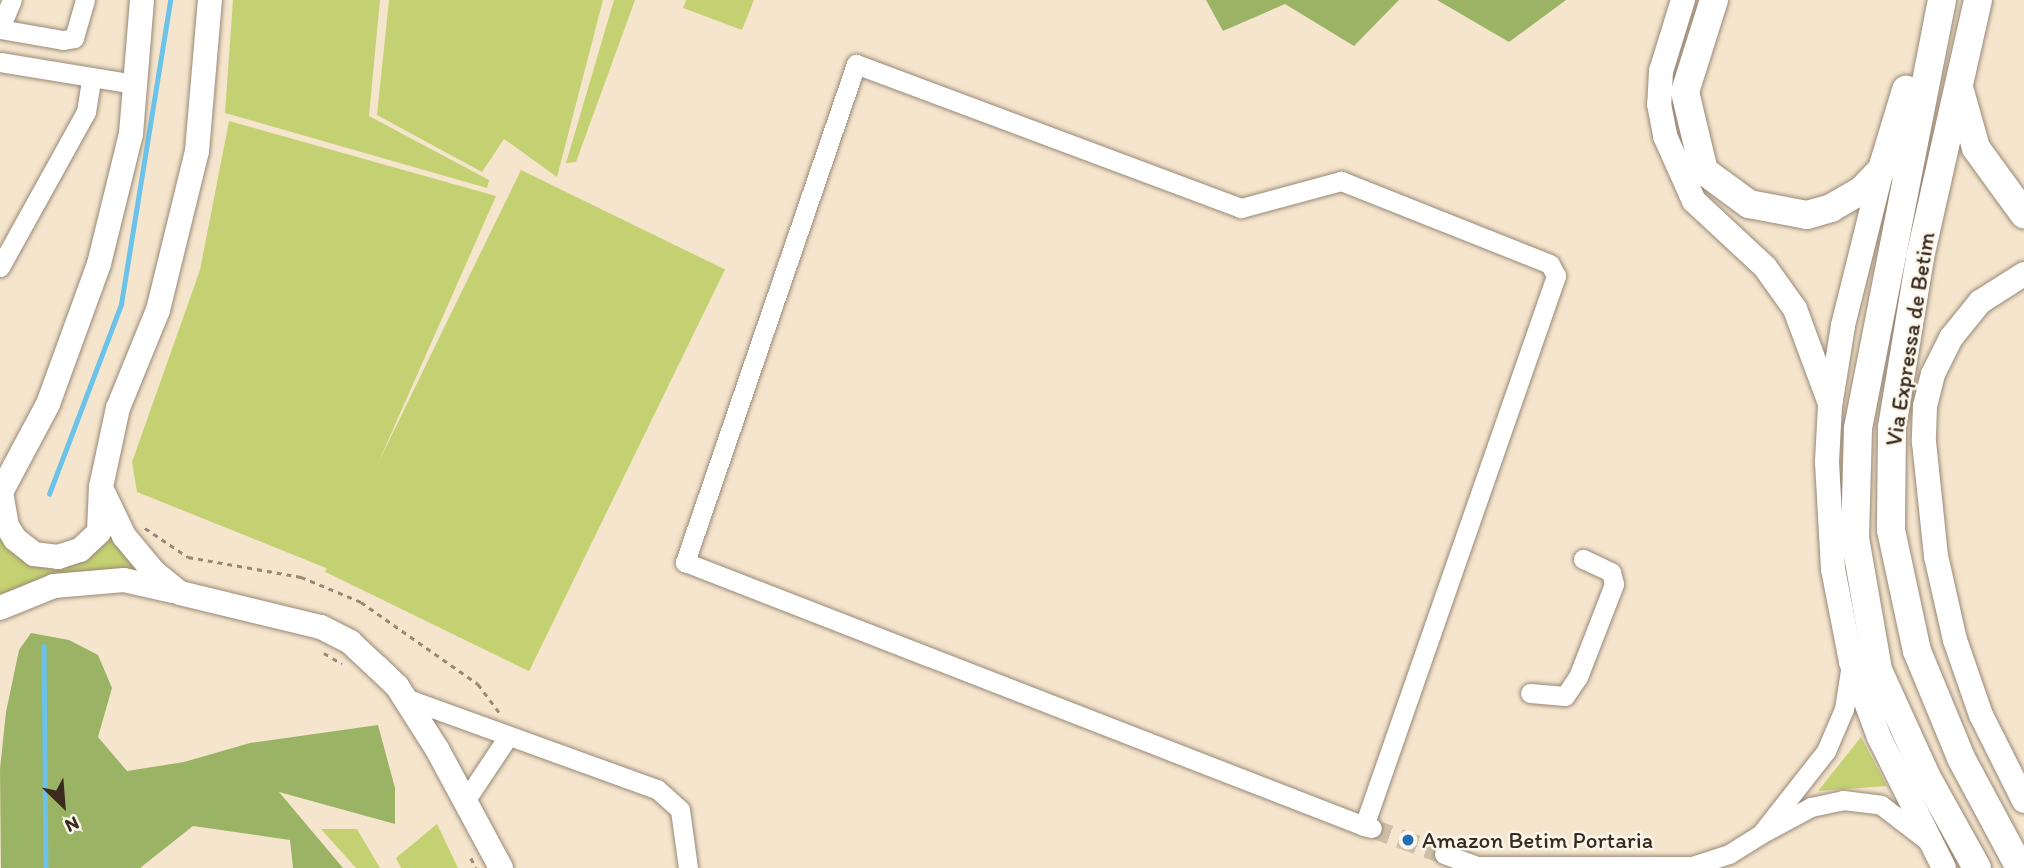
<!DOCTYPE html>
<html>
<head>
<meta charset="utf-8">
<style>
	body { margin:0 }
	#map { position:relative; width:2024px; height:868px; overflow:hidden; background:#f5e5cd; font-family:Itim,sans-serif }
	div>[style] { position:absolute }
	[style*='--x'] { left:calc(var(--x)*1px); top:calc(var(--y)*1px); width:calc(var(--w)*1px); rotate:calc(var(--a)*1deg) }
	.green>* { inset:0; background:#c4d172; transform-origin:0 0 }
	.forest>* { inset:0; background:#9bb364 }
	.stream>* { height:4.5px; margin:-2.25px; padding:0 2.25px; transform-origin:2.25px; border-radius:2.25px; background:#6cc2e9 }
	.minor-tunnel>* { height:19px; margin-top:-9.5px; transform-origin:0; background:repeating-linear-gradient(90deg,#d0c0aa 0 19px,transparent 0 29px) }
	.path>* { height:2.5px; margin-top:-1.25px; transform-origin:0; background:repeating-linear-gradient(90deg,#988876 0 5px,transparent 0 10px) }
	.roads { filter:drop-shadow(0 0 2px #988876) drop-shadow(0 0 2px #988876) }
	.minor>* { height:19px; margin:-9.5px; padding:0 9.5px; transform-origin:9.5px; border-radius:9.5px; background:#fff }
	.major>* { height:24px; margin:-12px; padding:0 12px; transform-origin:12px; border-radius:12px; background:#fff }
	.highway>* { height:28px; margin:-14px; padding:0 14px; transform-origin:14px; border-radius:14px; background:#fff }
	.dots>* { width:19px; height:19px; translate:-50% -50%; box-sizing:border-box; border:4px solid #fbf7ec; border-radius:50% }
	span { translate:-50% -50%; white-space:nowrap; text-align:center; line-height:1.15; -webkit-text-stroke:5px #fbf7ec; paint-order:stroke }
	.street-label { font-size:23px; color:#3b2a1e }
	.poi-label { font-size:23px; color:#3b2a1e }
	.left { translate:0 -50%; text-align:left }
	.north { position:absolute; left:28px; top:770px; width:70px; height:70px; -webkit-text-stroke:5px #fbf7ec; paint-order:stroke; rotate:155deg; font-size:19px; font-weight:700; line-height:28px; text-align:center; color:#3b2a1e }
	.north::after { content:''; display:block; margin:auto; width:24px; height:32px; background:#3b2a1e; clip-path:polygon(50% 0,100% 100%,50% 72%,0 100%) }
</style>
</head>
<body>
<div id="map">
	<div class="green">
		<i style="clip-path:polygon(233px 0,380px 0,369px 116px,489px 180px,487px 188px,225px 113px)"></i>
		<i style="clip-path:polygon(389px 0,603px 0,557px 177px,504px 139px,482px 172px,377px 115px)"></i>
		<i style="clip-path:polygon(614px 0,635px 0,576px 162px,566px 163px)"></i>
		<i style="clip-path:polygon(686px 0,754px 0,742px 30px,683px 8px)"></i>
		<i style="clip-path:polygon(229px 121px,496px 196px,331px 570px,137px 492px,132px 462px,200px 270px)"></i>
		<i style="left:521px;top:170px;width:227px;height:447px;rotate:26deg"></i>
		<i style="clip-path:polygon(106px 530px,154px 580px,0 598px,0 531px,27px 559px)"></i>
		<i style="clip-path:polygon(1861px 737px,1887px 786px,1818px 791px)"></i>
		<i style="clip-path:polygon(437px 824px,458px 868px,401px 868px,396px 858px)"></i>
		<i style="clip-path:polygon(321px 829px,357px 829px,380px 868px,356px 868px)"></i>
	</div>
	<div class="forest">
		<i style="clip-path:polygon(1206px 0,1399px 0,1354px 46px,1285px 4px,1223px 31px)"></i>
		<i style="clip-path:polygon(1437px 0,1566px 0,1509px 42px)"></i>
		<i style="clip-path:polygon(31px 633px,69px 640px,98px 655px,112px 688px,98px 737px,127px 771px,184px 762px,250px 743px,378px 725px,395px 788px,395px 824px,279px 792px,343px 868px,293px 868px,290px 840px,193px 826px,140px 868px,1px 868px,0 769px,6px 712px,19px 650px)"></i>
	</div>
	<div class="stream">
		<i style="--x:49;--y:494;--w:203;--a:-69.2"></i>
		<i style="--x:121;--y:304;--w:308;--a:-80.8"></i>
		<i style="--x:44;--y:646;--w:222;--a:89.5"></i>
	</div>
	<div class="minor-tunnel">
		<i style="--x:1372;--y:828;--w:77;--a:19.9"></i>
	</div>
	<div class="path">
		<i style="--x:145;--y:528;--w:52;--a:34"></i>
		<i style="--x:188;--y:557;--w:115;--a:10"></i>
		<i style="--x:301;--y:577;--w:65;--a:22.6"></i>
		<i style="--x:361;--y:602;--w:143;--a:35"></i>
		<i style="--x:478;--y:684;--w:39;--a:53"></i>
		<i style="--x:324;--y:653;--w:21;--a:31"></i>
		<i style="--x:471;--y:858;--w:11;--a:63"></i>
	</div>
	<div class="roads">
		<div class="minor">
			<i style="--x:0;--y:28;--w:30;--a:-67"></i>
			<i style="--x:0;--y:29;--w:64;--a:9.9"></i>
			<i style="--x:63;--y:40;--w:11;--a:-10"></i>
			<i style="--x:74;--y:38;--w:40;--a:-74"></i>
			<i style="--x:0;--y:62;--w:137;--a:9.3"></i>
			<i style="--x:0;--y:267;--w:177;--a:-61"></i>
			<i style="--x:86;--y:112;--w:33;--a:-81"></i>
			<i style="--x:1851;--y:664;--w:46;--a:98.8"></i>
			<i style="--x:1844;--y:709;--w:46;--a:113.2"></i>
			<i style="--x:1826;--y:751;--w:105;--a:128.1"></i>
			<i style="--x:1761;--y:834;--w:57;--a:-28.4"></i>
			<i style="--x:1811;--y:807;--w:33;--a:-12"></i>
			<i style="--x:1843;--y:800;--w:38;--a:7"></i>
			<i style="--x:1881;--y:805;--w:59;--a:37.5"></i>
			<i style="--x:1530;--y:693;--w:35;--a:5"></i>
			<i style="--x:1565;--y:696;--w:23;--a:-56"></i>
			<i style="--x:1578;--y:677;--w:100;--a:-68.8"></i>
			<i style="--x:1614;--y:584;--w:12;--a:-104"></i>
			<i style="--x:1611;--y:572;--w:31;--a:-155"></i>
			<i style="--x:405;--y:698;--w:268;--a:19.9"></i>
			<i style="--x:657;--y:789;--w:31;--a:42"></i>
			<i style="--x:680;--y:810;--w:59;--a:82.1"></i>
			<i style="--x:465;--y:801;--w:76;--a:-56.3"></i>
			<i style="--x:1364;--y:826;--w:583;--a:-70.76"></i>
			<i style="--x:1556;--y:276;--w:13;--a:-117"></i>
			<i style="--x:1550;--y:264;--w:225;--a:-158.3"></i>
			<i style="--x:1341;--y:181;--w:104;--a:164.9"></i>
			<i style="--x:1241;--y:208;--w:411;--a:-159.5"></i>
			<i style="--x:856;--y:64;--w:527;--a:108.95"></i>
			<i style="--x:685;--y:562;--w:729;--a:21.25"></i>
			<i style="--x:1364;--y:826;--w:8;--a:14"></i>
			<i style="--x:1444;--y:854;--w:35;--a:20"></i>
			<i style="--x:1477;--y:866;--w:215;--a:0"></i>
			<i style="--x:1692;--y:866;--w:39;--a:-18"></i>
			<i style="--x:1729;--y:854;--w:38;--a:-32"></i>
		</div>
		<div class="major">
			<i style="--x:1683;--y:0;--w:74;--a:107.2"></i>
			<i style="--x:1661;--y:71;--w:33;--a:93"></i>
			<i style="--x:1659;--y:104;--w:33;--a:79"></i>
			<i style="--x:1665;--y:136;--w:71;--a:66"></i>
			<i style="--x:1694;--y:201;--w:97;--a:42.9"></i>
			<i style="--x:1765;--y:267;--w:52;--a:54.5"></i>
			<i style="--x:1795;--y:309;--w:98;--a:69.7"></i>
			<i style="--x:1882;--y:169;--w:162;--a:104"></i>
			<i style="--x:1843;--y:326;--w:81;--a:99.2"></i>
			<i style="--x:1830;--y:406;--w:56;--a:93.1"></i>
			<i style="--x:1827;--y:462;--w:107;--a:86.8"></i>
			<i style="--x:1833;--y:569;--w:95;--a:79"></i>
			<i style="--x:1851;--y:662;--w:80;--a:69.5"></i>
			<i style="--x:1879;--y:737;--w:146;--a:63.6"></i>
			<i style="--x:2024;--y:274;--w:52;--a:147.5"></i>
			<i style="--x:1980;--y:302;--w:46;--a:128.9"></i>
			<i style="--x:1951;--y:338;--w:40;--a:116.6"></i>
			<i style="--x:1933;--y:374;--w:33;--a:104"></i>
			<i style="--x:1925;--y:406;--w:36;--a:92"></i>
			<i style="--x:1924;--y:442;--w:115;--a:84"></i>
			<i style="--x:1936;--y:556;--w:86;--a:77.3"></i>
			<i style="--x:1955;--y:640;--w:79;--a:70.9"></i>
			<i style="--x:1981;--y:715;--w:96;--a:63.4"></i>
			<i style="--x:1;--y:492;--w:35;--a:80"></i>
			<i style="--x:7;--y:526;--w:15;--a:58"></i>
			<i style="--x:15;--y:539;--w:24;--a:38"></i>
			<i style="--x:34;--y:554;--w:24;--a:7"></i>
			<i style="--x:58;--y:557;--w:23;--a:-18"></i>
			<i style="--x:80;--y:550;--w:26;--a:-43"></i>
			<i style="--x:99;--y:532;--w:45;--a:-87.5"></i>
			<i style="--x:101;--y:487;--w:81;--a:-77.9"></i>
			<i style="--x:118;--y:408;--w:106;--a:-67.8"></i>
			<i style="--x:158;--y:310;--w:164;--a:-76.2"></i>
			<i style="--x:197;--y:151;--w:152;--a:-85.1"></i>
			<i style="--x:0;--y:494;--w:102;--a:-61.9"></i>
			<i style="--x:48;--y:404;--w:149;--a:-70"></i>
			<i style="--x:99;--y:264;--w:134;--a:-76.2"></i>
			<i style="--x:131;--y:134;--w:134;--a:-85.3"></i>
			<i style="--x:104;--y:494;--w:47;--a:64.5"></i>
			<i style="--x:124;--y:536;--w:47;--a:50.2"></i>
			<i style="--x:154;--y:572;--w:33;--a:39"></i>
			<i style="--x:180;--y:593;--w:145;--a:13.6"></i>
			<i style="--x:321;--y:627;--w:33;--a:27"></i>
			<i style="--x:350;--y:642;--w:37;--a:43"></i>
			<i style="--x:377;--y:667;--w:28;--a:44"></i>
			<i style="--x:397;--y:686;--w:75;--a:57.6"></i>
			<i style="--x:437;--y:749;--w:135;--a:61.7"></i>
			<i style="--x:0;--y:608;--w:58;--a:-22.2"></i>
			<i style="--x:54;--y:586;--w:70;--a:-4.9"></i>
			<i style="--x:124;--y:580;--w:50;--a:12.7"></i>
		</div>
		<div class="highway">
			<i style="--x:1714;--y:0;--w:96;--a:107.5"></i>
			<i style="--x:1685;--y:92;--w:81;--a:76.5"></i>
			<i style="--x:1704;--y:171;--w:56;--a:36.3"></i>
			<i style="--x:1749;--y:204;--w:59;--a:10.7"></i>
			<i style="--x:1807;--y:215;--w:25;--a:-16"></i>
			<i style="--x:1831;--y:208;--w:36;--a:-30"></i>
			<i style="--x:1862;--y:190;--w:29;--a:-46"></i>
			<i style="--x:1882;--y:169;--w:83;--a:-73.1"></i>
			<i style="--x:1942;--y:0;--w:437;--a:101.1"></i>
			<i style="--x:1858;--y:429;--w:109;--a:91.6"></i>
			<i style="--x:1855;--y:538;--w:134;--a:80.1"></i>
			<i style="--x:1878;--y:670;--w:116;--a:65.6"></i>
			<i style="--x:1926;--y:776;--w:105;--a:61"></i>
			<i style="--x:1978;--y:0;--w:264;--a:102.7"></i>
			<i style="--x:1920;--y:258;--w:172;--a:99.4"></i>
			<i style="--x:1892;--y:428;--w:102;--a:90.6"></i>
			<i style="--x:1891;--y:530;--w:124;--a:77.9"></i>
			<i style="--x:1917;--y:651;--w:116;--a:67.6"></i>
			<i style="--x:1961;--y:758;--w:125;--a:61.8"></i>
			<i style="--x:1960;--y:91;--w:59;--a:74.3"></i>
			<i style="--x:1976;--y:148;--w:82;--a:54"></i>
		</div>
	</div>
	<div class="dots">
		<i style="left:1408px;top:840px;background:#1f6fb2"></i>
	</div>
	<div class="street-label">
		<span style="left:1910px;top:339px;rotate:-81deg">Via Expressa de Betim</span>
	</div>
	<div class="poi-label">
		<span class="left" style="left:1422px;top:840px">Amazon Betim Portaria</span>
	</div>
	<div class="north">N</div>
</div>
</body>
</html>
